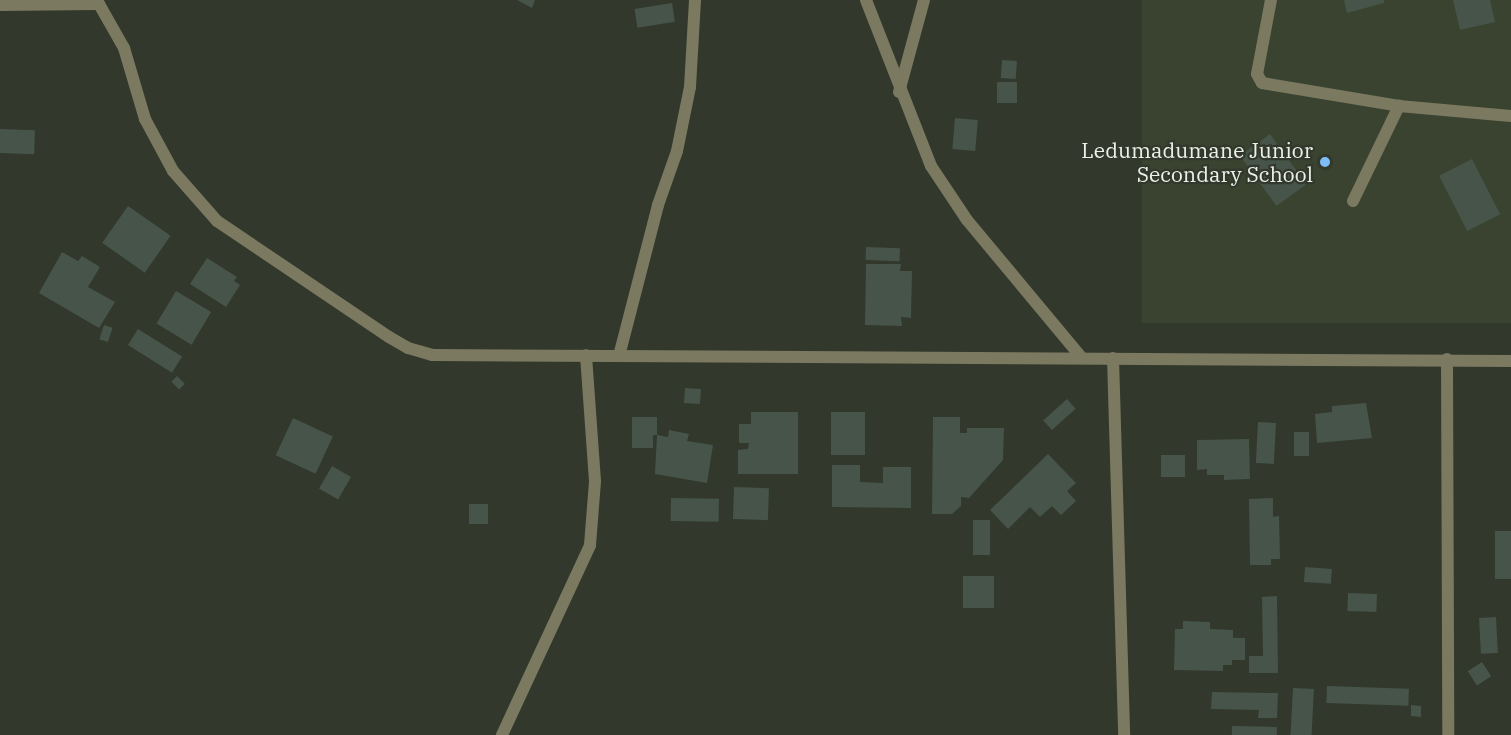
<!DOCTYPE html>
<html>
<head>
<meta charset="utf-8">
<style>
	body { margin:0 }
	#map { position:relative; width:1511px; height:735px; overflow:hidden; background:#32382b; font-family:"IBM Plex Serif",serif }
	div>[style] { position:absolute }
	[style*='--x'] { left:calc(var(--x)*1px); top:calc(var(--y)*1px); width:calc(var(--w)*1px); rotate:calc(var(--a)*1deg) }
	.built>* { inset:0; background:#3a4330; transform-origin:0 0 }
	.building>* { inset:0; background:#475449; transform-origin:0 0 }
	.minor>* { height:12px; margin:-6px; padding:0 6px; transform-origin:6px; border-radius:6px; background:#7b7960 }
	.dots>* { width:16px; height:16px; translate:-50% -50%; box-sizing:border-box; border:3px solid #32382b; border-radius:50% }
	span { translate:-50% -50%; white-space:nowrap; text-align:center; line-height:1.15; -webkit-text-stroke:4.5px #32382b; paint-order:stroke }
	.poi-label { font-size:21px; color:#ecf0e8 }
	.right { translate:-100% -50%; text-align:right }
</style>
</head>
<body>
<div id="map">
	<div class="built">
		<i style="left:1142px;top:0;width:369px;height:323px"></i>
	</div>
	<div class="building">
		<i style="clip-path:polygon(517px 0,535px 0,532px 8px)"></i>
		<i style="clip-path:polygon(1344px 0,1384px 0,1384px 3px,1347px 13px)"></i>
		<i style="clip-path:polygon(1453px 0,1490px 0,1495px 22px,1460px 30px)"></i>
		<i style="left:672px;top:3px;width:19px;height:38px;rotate:81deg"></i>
		<i style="left:1002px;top:60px;width:15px;height:18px;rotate:4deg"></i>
		<i style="left:997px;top:82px;width:20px;height:21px"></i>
		<i style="left:955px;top:118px;width:23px;height:31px;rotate:5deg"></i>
		<i style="left:0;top:129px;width:35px;height:24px;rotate:2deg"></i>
		<i style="left:1270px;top:134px;width:62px;height:37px;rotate:54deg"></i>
		<i style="left:1472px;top:159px;width:62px;height:37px;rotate:63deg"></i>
		<i style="left:128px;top:206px;width:52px;height:45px;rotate:35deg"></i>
		<i style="left:866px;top:247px;width:34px;height:13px;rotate:2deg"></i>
		<i style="clip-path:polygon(62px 252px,78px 261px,82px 256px,100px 267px,88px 287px,115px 302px,99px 328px,39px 293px)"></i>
		<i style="clip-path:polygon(207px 258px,237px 277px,234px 281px,240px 285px,226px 307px,190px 284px)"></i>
		<i style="clip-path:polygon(866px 264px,901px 264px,900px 271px,912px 271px,911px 318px,901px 317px,902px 326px,865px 325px)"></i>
		<i style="left:176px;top:291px;width:41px;height:38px;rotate:31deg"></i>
		<i style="left:104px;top:325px;width:9px;height:15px;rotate:18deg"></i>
		<i style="left:138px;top:329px;width:52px;height:19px;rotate:32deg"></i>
		<i style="left:177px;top:376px;width:11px;height:8px;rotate:45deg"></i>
		<i style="left:685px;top:388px;width:16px;height:15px;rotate:4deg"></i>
		<i style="left:1067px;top:399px;width:13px;height:32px;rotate:48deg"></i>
		<i style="clip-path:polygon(1366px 403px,1372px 438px,1317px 443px,1315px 414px,1332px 412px,1332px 406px)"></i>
		<i style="clip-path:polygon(751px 412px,798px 412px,798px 474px,738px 474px,738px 450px,748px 449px,749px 443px,739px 443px,739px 424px,751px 424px)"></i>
		<i style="left:831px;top:412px;width:34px;height:43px"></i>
		<i style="clip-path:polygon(632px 417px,657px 417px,657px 435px,668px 437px,669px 430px,689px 434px,687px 441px,713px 445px,707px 483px,655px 474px,657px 435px,653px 435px,653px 448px,632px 448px)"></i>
		<i style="clip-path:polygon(933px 417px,960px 417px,960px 433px,967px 433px,967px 428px,1004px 428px,1003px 460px,969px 498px,961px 497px,961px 506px,952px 514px,932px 514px)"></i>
		<i style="left:293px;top:418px;width:44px;height:41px;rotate:25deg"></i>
		<i style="left:1258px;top:422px;width:18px;height:41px;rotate:3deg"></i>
		<i style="left:1294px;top:432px;width:15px;height:24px"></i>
		<i style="clip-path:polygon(1249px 439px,1250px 479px,1224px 480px,1224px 475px,1207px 475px,1207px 469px,1197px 470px,1197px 440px)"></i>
		<i style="clip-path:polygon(1048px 454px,1076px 483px,1067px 491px,1076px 501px,1061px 515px,1052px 506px,1040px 517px,1030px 507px,1008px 529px,990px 510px)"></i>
		<i style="left:1161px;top:455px;width:24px;height:22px"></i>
		<i style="clip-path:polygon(832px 465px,860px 465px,860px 482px,883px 483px,883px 467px,911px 467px,911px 508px,832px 507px)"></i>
		<i style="left:332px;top:466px;width:22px;height:26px;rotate:30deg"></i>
		<i style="left:734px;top:487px;width:35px;height:32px;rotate:2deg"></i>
		<i style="left:671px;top:498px;width:48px;height:23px;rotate:1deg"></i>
		<i style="clip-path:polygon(1273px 498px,1273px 517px,1279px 516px,1280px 559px,1271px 559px,1271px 565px,1250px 565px,1249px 499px)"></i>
		<i style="left:469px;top:504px;width:19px;height:20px"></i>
		<i style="left:973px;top:520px;width:17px;height:35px"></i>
		<i style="left:1495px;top:531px;width:16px;height:48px"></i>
		<i style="left:1305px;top:567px;width:27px;height:15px;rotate:4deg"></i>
		<i style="left:963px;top:576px;width:31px;height:32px"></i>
		<i style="left:1348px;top:593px;width:29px;height:18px;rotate:2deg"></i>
		<i style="clip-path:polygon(1277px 596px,1278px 673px,1249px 673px,1249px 656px,1263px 656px,1262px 597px)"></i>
		<i style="left:1496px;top:617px;width:36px;height:17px;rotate:87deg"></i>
		<i style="clip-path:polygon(1183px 621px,1210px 622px,1210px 629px,1233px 630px,1233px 638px,1245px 638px,1245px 660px,1232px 660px,1232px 665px,1223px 665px,1223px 671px,1174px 670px,1175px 629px,1183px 629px)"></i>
		<i style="left:1482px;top:662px;width:17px;height:17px;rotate:57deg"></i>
		<i style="left:1327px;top:686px;width:82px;height:17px;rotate:2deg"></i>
		<i style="left:1293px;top:688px;width:21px;height:47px;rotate:3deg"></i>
		<i style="clip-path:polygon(1212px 692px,1278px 693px,1277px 718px,1258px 718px,1259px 710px,1211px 709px)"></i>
		<i style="clip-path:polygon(1411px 705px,1421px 706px,1421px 717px,1411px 716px)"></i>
		<i style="left:1232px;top:726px;width:45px;height:9px;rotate:1deg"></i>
	</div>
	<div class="minor">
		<i style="--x:866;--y:0;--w:178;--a:68.6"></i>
		<i style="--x:931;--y:166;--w:65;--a:56.3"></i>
		<i style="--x:967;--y:220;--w:180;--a:50.2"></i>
		<i style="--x:1271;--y:0;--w:75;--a:100.7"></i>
		<i style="--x:1257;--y:74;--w:10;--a:61"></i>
		<i style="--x:1262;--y:83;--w:139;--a:9.5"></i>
		<i style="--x:1399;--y:106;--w:112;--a:5.1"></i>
		<i style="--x:0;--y:5;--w:99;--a:-0.6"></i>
		<i style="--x:99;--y:4;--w:51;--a:60.4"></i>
		<i style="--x:124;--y:48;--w:74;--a:73.5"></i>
		<i style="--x:145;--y:119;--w:59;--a:61.7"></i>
		<i style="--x:173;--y:171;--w:67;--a:48.7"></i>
		<i style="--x:217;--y:221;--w:207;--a:34"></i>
		<i style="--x:389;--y:337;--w:22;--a:30"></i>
		<i style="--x:408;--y:348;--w:25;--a:16"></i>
		<i style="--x:432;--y:355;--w:1079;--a:0.32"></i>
		<i style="--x:899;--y:92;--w:95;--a:-74.8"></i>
		<i style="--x:1353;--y:201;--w:106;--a:-64.2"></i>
		<i style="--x:619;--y:356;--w:156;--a:-75.5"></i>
		<i style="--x:658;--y:205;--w:57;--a:-70.6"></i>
		<i style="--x:677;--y:151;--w:65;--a:-78.5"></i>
		<i style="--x:690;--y:87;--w:87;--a:-86.7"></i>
		<i style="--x:1113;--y:358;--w:377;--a:88.3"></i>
		<i style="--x:1447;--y:359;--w:376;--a:89.8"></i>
		<i style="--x:502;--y:735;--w:209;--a:-65.1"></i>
		<i style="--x:590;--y:545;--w:64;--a:-85.5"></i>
		<i style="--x:595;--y:481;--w:126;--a:-94.1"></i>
	</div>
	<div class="dots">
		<i style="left:1325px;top:162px;background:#7dbef9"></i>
	</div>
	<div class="poi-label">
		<span class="right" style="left:1313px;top:162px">Ledumadumane Junior<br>Secondary School</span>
	</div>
</div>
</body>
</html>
